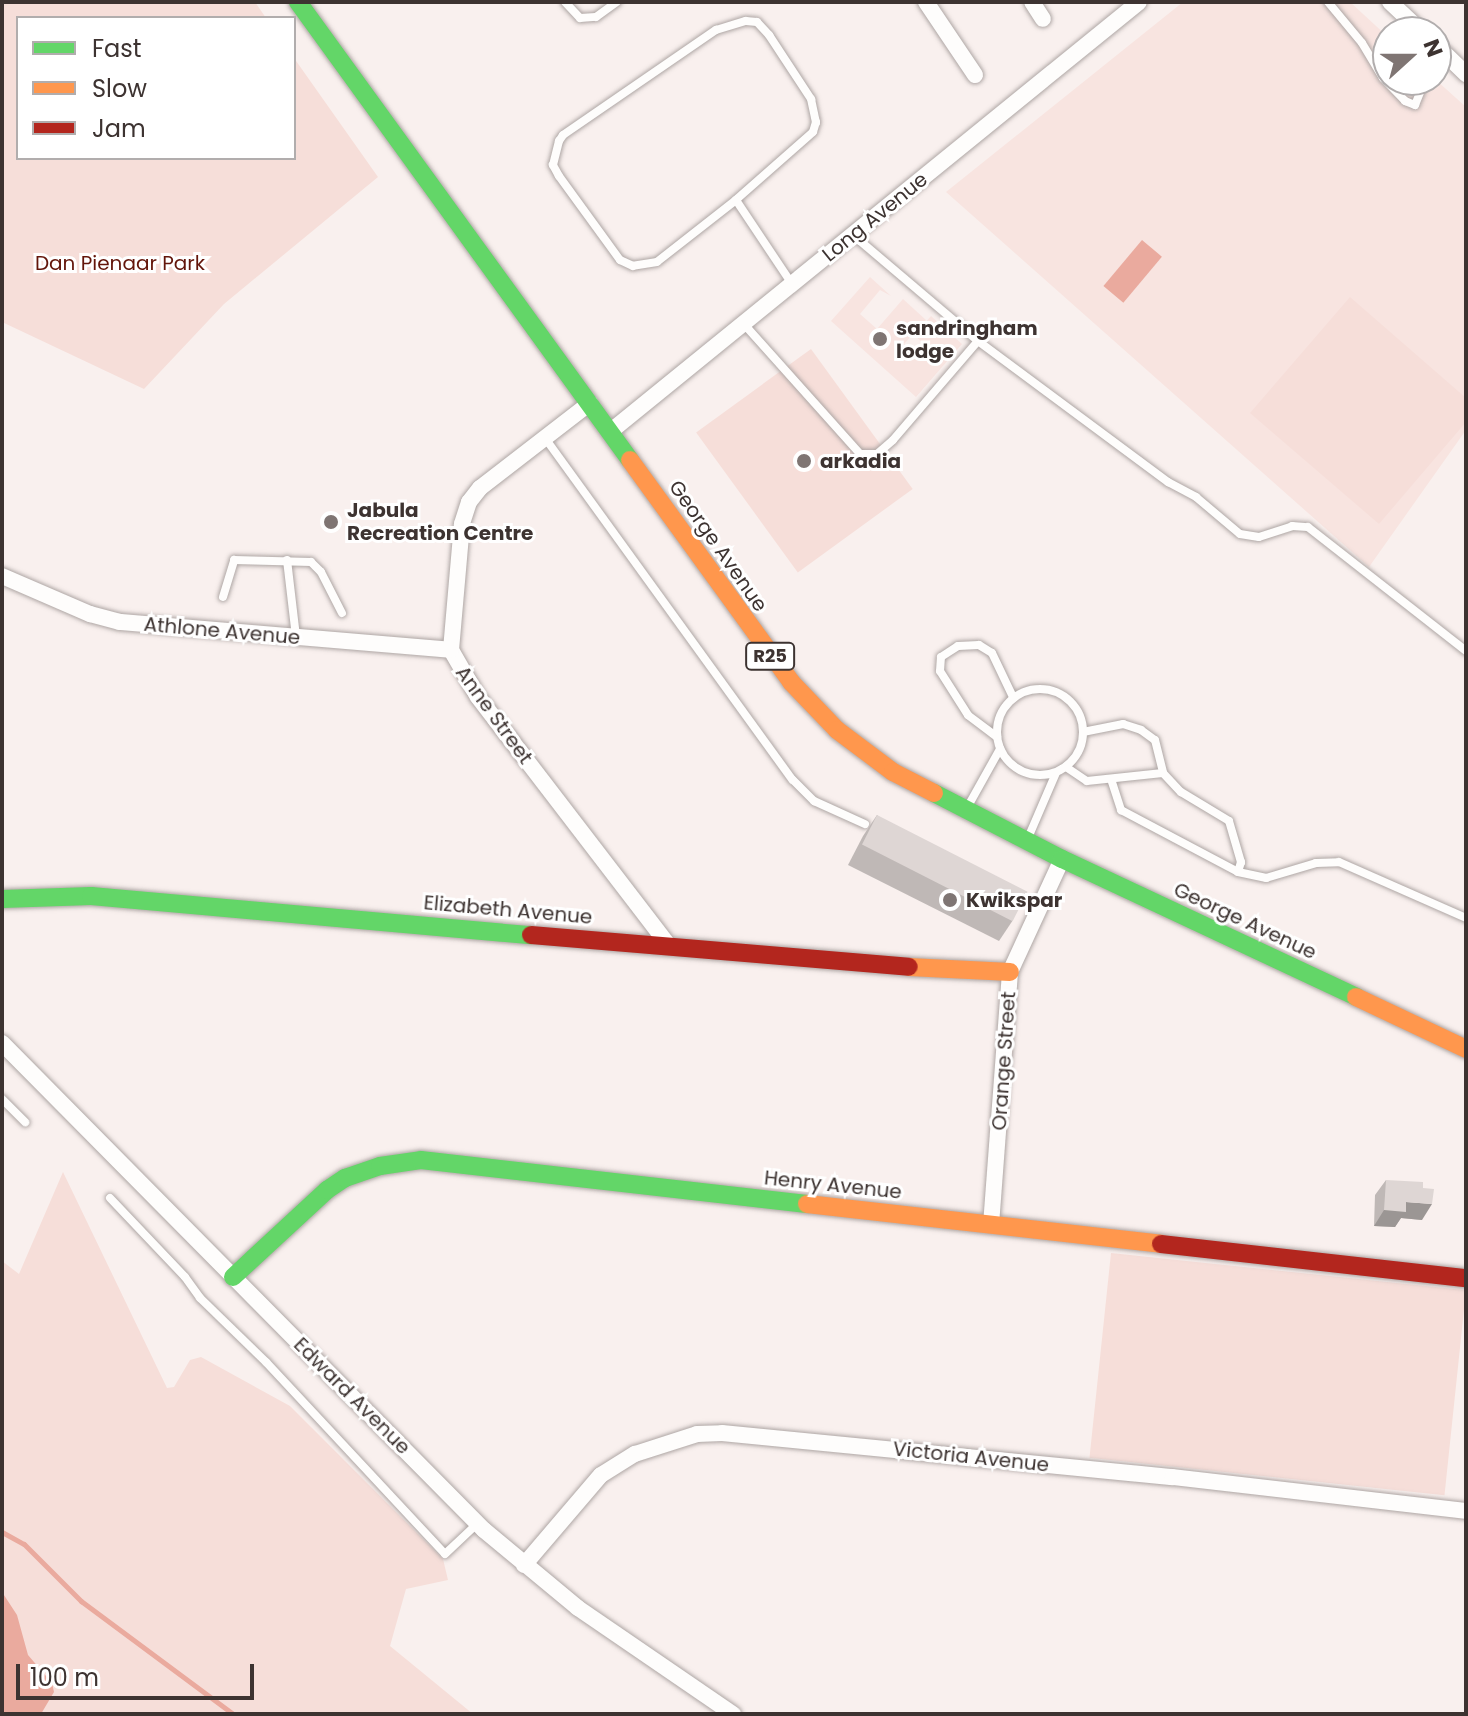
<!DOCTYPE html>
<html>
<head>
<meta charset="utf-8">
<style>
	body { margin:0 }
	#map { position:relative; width:1468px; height:1716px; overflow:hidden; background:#f9f0ee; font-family:Poppins,sans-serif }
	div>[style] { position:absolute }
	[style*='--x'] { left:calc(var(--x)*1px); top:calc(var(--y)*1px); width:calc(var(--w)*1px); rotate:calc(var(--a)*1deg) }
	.built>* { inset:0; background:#f8e4e0 }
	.green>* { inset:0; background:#f6ded9; transform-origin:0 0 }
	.water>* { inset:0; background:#eaaa9e; transform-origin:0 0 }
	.stream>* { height:5px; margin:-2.5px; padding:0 2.5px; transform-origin:2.5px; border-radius:2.5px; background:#eaaa9e }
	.roads { filter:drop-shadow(0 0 2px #aea6a4) drop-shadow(0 0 2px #aea6a4) }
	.lane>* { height:8px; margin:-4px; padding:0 4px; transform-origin:4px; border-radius:4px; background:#fefdfc }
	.lane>.ring { margin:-4px; padding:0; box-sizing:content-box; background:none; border:8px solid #fefdfc; border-radius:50% }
	.street>* { height:16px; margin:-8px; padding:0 8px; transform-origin:8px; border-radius:8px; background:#fefdfc }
	.fast>* { height:18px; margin:-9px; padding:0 9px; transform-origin:9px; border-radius:9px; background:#63d668 }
	.slow>* { height:18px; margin:-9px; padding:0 9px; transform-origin:9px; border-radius:9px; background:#ff974d }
	.jam>* { height:18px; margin:-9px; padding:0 9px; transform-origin:9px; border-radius:9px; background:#b3261e }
	.wall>* { inset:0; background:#bfb8b6 }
	.shaded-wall>* { inset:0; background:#9b9694 }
	.building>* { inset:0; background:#ded6d4; transform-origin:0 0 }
	.dots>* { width:22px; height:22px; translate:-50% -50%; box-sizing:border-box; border:4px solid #fff; border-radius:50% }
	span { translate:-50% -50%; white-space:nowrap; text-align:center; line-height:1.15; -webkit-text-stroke:6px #fff; paint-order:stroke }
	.shield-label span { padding:2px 6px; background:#fff; border:2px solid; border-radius:6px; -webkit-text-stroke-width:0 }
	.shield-label { font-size:18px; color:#3d3331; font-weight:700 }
	.street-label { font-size:20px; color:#3d3331 }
	.park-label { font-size:20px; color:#63150a }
	.poi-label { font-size:20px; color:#3d3331; font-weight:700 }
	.left { translate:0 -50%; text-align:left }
	.frame { position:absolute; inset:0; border:4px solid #3d3331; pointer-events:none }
	.legend { position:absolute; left:16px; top:16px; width:280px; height:144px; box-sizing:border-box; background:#fff; border:2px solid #b1adad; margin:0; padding:10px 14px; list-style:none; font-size:24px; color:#3d3331 }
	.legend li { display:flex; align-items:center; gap:16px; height:40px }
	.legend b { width:40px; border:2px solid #b1adad }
	.north { position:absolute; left:1372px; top:16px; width:80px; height:80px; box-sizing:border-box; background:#fff; border:2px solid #b1adad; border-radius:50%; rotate:69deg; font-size:22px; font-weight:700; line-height:32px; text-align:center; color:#3d3331 }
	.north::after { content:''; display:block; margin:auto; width:28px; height:36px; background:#7f7573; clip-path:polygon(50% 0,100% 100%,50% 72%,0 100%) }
	.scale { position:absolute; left:16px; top:1664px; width:238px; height:36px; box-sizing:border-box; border:4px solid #3d3331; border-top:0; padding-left:10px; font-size:24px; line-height:28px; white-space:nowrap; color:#3d3331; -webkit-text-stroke:6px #fff; paint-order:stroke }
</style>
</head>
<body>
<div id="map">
	<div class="built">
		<i style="clip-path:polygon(1183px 2px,1350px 2px,1388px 37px,1388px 80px,1436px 80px,1466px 107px,1466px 430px,1369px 567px,946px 192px)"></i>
		<i style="clip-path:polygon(870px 277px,891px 296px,880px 290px,860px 314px,877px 329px,903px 299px,926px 320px,904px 344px,915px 354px,924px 344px,914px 335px,931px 316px,962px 344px,916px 397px,831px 321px)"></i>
	</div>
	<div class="green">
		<i style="clip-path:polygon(2px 2px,255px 2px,266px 18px,18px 18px,18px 158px,294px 158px,294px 58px,378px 177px,224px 304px,144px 389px,2px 322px)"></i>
		<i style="clip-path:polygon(1350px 297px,1466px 398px,1466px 422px,1379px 524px,1250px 413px)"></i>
		<i style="left:811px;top:349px;width:173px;height:142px;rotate:54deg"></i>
		<i style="clip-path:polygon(63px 1172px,167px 1388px,174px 1387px,190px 1360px,201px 1357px,290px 1406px,443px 1559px,448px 1580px,406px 1589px,390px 1646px,473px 1714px,2px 1714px,2px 1261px,19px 1274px)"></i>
		<i style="left:1111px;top:1253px;width:357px;height:206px;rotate:6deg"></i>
	</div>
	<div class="water">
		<i style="left:1142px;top:240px;width:26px;height:60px;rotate:40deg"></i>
		<i style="clip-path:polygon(2px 1592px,17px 1615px,28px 1655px,52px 1683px,54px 1692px,41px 1714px,2px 1714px)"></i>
	</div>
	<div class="stream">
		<i style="--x:2;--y:1532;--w:25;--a:29"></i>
		<i style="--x:24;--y:1544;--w:81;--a:45"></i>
		<i style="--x:81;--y:1601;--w:189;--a:36.6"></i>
	</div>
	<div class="roads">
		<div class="lane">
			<i style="--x:565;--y:2;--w:22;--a:47"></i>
			<i style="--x:580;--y:18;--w:16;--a:-4"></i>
			<i style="--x:596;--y:17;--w:26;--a:-36"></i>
			<i style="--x:1328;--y:2;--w:53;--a:50.3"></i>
			<i style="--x:1362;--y:43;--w:41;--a:59"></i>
			<i style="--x:1383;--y:78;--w:32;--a:46"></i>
			<i style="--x:1405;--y:101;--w:11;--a:22"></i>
			<i style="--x:1415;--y:105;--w:27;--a:-68"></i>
			<i style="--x:746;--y:21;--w:11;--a:5"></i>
			<i style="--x:757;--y:22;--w:18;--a:47"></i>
			<i style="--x:769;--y:35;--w:77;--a:56.7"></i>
			<i style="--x:811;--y:99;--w:24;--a:78"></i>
			<i style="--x:816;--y:122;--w:10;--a:107"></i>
			<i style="--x:813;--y:132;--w:103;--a:138.6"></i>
			<i style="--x:736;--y:200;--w:100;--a:141.9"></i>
			<i style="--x:657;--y:262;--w:24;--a:171"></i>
			<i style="--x:633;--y:266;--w:14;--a:-155"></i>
			<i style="--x:620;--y:260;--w:104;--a:-126"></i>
			<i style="--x:559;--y:176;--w:13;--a:-119"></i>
			<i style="--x:553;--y:165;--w:25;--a:-76"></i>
			<i style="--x:559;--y:141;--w:7;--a:-56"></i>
			<i style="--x:563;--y:135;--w:186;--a:-34.5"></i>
			<i style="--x:716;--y:30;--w:31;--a:-17"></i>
			<i style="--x:736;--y:200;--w:101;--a:56.3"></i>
			<i style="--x:853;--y:235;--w:164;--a:40.3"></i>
			<i style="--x:978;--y:341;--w:237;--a:36.6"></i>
			<i style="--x:1168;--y:482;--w:32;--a:28"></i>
			<i style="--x:1196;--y:497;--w:57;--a:40.1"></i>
			<i style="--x:1240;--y:534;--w:19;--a:9"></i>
			<i style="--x:1259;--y:537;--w:35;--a:-18"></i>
			<i style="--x:1292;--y:526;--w:16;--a:4"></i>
			<i style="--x:1308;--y:527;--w:201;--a:38.1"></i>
			<i style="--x:743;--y:323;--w:176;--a:48.2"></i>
			<i style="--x:860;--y:454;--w:17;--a:0"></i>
			<i style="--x:877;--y:454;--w:21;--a:-41"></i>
			<i style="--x:893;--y:440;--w:130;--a:-49.4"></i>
			<i style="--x:545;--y:438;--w:422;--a:54.1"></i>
			<i style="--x:793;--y:780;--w:30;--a:45"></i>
			<i style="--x:814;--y:801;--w:56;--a:24.3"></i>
			<i style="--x:287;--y:560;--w:78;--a:83.3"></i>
			<i style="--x:223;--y:597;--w:39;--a:-73"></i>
			<i style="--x:234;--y:560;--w:77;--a:1.5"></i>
			<i style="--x:311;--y:562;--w:14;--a:45"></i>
			<i style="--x:321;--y:572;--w:46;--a:62.9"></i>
			<i class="ring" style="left:997px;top:689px;width:78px;height:78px"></i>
			<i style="--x:1083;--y:732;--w:41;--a:-11.3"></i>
			<i style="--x:1123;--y:724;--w:19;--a:18"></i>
			<i style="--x:1141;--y:730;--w:17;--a:36"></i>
			<i style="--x:1155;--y:740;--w:34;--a:76"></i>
			<i style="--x:1163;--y:773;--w:26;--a:47"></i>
			<i style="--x:1181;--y:792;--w:56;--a:31.1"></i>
			<i style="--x:1229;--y:821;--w:43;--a:73.7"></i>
			<i style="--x:1241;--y:862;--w:10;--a:107"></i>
			<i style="--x:997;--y:737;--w:36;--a:-143"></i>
			<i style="--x:968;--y:715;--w:52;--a:-122.5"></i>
			<i style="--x:940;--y:671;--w:14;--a:-86"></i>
			<i style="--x:941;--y:657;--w:20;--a:-33"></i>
			<i style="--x:958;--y:646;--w:21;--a:-3"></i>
			<i style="--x:979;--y:645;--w:15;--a:32"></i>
			<i style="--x:992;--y:653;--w:49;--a:64.5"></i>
			<i style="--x:1066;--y:767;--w:25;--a:34"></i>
			<i style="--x:1087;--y:781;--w:76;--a:-6"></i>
			<i style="--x:1111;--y:779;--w:33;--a:72"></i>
			<i style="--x:1121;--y:810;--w:132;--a:27.9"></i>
			<i style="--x:1238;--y:872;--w:29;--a:12"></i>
			<i style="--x:1266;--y:878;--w:52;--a:-16.7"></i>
			<i style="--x:1316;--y:863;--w:23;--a:-2"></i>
			<i style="--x:1339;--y:862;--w:139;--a:23.8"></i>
			<i style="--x:967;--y:808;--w:68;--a:-60.8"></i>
			<i style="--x:1028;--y:838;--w:71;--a:-66.7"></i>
			<i style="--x:2;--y:1099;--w:33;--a:45"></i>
			<i style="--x:110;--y:1198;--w:109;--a:46.5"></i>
			<i style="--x:185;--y:1277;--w:26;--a:54"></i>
			<i style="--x:200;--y:1298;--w:92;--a:44.1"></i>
			<i style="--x:266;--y:1362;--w:262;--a:47"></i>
			<i style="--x:445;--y:1554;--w:45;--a:-43.2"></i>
		</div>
		<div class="street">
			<i style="--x:926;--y:2;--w:88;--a:56.1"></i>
			<i style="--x:1032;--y:2;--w:20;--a:57"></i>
			<i style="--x:1390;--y:2;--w:44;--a:43.2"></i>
			<i style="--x:1436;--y:45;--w:42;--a:44"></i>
			<i style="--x:590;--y:403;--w:139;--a:142.3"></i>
			<i style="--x:480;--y:488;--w:18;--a:128"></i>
			<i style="--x:469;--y:502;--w:23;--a:108"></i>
			<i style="--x:462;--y:524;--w:126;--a:95"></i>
			<i style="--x:451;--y:650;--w:54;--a:60.1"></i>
			<i style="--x:478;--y:697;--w:312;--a:52.5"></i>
			<i style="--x:611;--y:431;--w:680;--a:-39.09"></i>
			<i style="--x:2;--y:576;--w:96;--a:23.4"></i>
			<i style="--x:90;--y:614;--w:31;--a:15"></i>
			<i style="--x:120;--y:622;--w:332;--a:4.8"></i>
			<i style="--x:2;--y:1043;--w:685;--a:45.3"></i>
			<i style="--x:484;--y:1530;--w:122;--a:39.7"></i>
			<i style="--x:578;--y:1608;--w:188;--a:34.4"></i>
			<i style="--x:991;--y:1225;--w:254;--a:-85.7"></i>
			<i style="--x:1010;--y:972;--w:124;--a:-65.3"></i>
			<i style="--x:524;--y:1565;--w:118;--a:-49.5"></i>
			<i style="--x:601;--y:1475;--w:40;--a:-32"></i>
			<i style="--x:635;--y:1454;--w:65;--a:-17.9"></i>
			<i style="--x:697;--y:1434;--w:25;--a:-2"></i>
			<i style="--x:722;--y:1433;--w:453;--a:5.6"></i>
			<i style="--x:1173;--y:1477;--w:295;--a:6.6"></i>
		</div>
		<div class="fast">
			<i style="--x:298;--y:2;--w:566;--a:54.06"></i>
			<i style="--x:934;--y:793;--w:144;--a:27.3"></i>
			<i style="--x:1062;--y:859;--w:325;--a:25.1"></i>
			<i style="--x:2;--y:899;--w:89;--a:-1.9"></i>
			<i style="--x:91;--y:896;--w:442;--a:5.1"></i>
			<i style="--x:233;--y:1277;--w:128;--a:-42.8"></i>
			<i style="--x:327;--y:1190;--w:22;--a:-34"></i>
			<i style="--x:345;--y:1178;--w:37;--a:-19"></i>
			<i style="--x:380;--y:1166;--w:41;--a:-8.3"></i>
			<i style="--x:421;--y:1160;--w:388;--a:6.5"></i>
		</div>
		<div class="slow">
			<i style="--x:630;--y:460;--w:274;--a:54"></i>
			<i style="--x:791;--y:682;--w:66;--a:46.2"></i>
			<i style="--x:837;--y:730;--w:70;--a:36.9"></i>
			<i style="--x:893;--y:772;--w:46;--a:27.1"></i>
			<i style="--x:909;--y:967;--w:101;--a:2.8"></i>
			<i style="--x:1356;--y:997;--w:122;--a:25.3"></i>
			<i style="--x:807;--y:1204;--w:356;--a:6.4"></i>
		</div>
		<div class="jam">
			<i style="--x:531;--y:935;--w:379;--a:4.8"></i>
			<i style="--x:1161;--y:1244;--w:307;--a:6.4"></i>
		</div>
	</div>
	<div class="wall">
		<i style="clip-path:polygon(877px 815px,1013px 920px,999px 941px,848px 865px,863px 836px)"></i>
		<i style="clip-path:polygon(1386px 1180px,1422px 1220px,1401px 1218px,1395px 1227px,1374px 1226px,1375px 1195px)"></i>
	</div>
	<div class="shaded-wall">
		<i style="clip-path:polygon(1406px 1202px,1432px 1204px,1422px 1220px,1401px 1218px,1395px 1227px,1374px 1226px,1384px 1210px)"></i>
	</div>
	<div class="building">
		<i style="left:877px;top:815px;width:169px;height:33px;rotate:27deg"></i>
		<i style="clip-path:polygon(1386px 1180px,1423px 1182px,1423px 1188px,1434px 1189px,1432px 1204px,1406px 1202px,1406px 1212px,1384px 1210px)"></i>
	</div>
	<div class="dots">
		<i style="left:880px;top:339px;background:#7f7573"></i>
		<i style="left:804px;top:461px;background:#7f7573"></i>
		<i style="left:331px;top:522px;background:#7f7573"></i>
		<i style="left:950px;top:900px;background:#7f7573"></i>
	</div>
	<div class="shield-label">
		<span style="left:770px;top:656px">R25</span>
	</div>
	<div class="street-label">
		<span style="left:875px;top:217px;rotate:-39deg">Long Avenue</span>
		<span style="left:718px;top:546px;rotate:55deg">George Avenue</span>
		<span style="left:222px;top:631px;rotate:5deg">Athlone Avenue</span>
		<span style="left:494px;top:715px;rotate:54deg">Anne Street</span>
		<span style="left:508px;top:910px;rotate:5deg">Elizabeth Avenue</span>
		<span style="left:1245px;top:921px;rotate:25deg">George Avenue</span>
		<span style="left:1004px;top:1061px;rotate:-86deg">Orange Street</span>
		<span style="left:833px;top:1185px;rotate:6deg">Henry Avenue</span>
		<span style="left:352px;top:1396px;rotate:45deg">Edward Avenue</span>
		<span style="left:971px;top:1457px;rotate:6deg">Victoria Avenue</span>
	</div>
	<div class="park-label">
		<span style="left:120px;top:263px">Dan Pienaar Park</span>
	</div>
	<div class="poi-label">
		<span class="left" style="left:896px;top:340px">sandringham<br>lodge</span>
		<span class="left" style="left:820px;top:461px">arkadia</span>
		<span class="left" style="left:347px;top:522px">Jabula<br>Recreation Centre</span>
		<span class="left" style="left:966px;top:900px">Kwikspar</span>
	</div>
	<div class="frame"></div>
	<ul class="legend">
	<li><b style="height:10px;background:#63d668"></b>Fast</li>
	<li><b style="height:10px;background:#ff974d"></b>Slow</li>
	<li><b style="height:10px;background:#b3261e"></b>Jam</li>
	</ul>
	<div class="north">N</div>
	<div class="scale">100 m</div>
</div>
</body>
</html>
